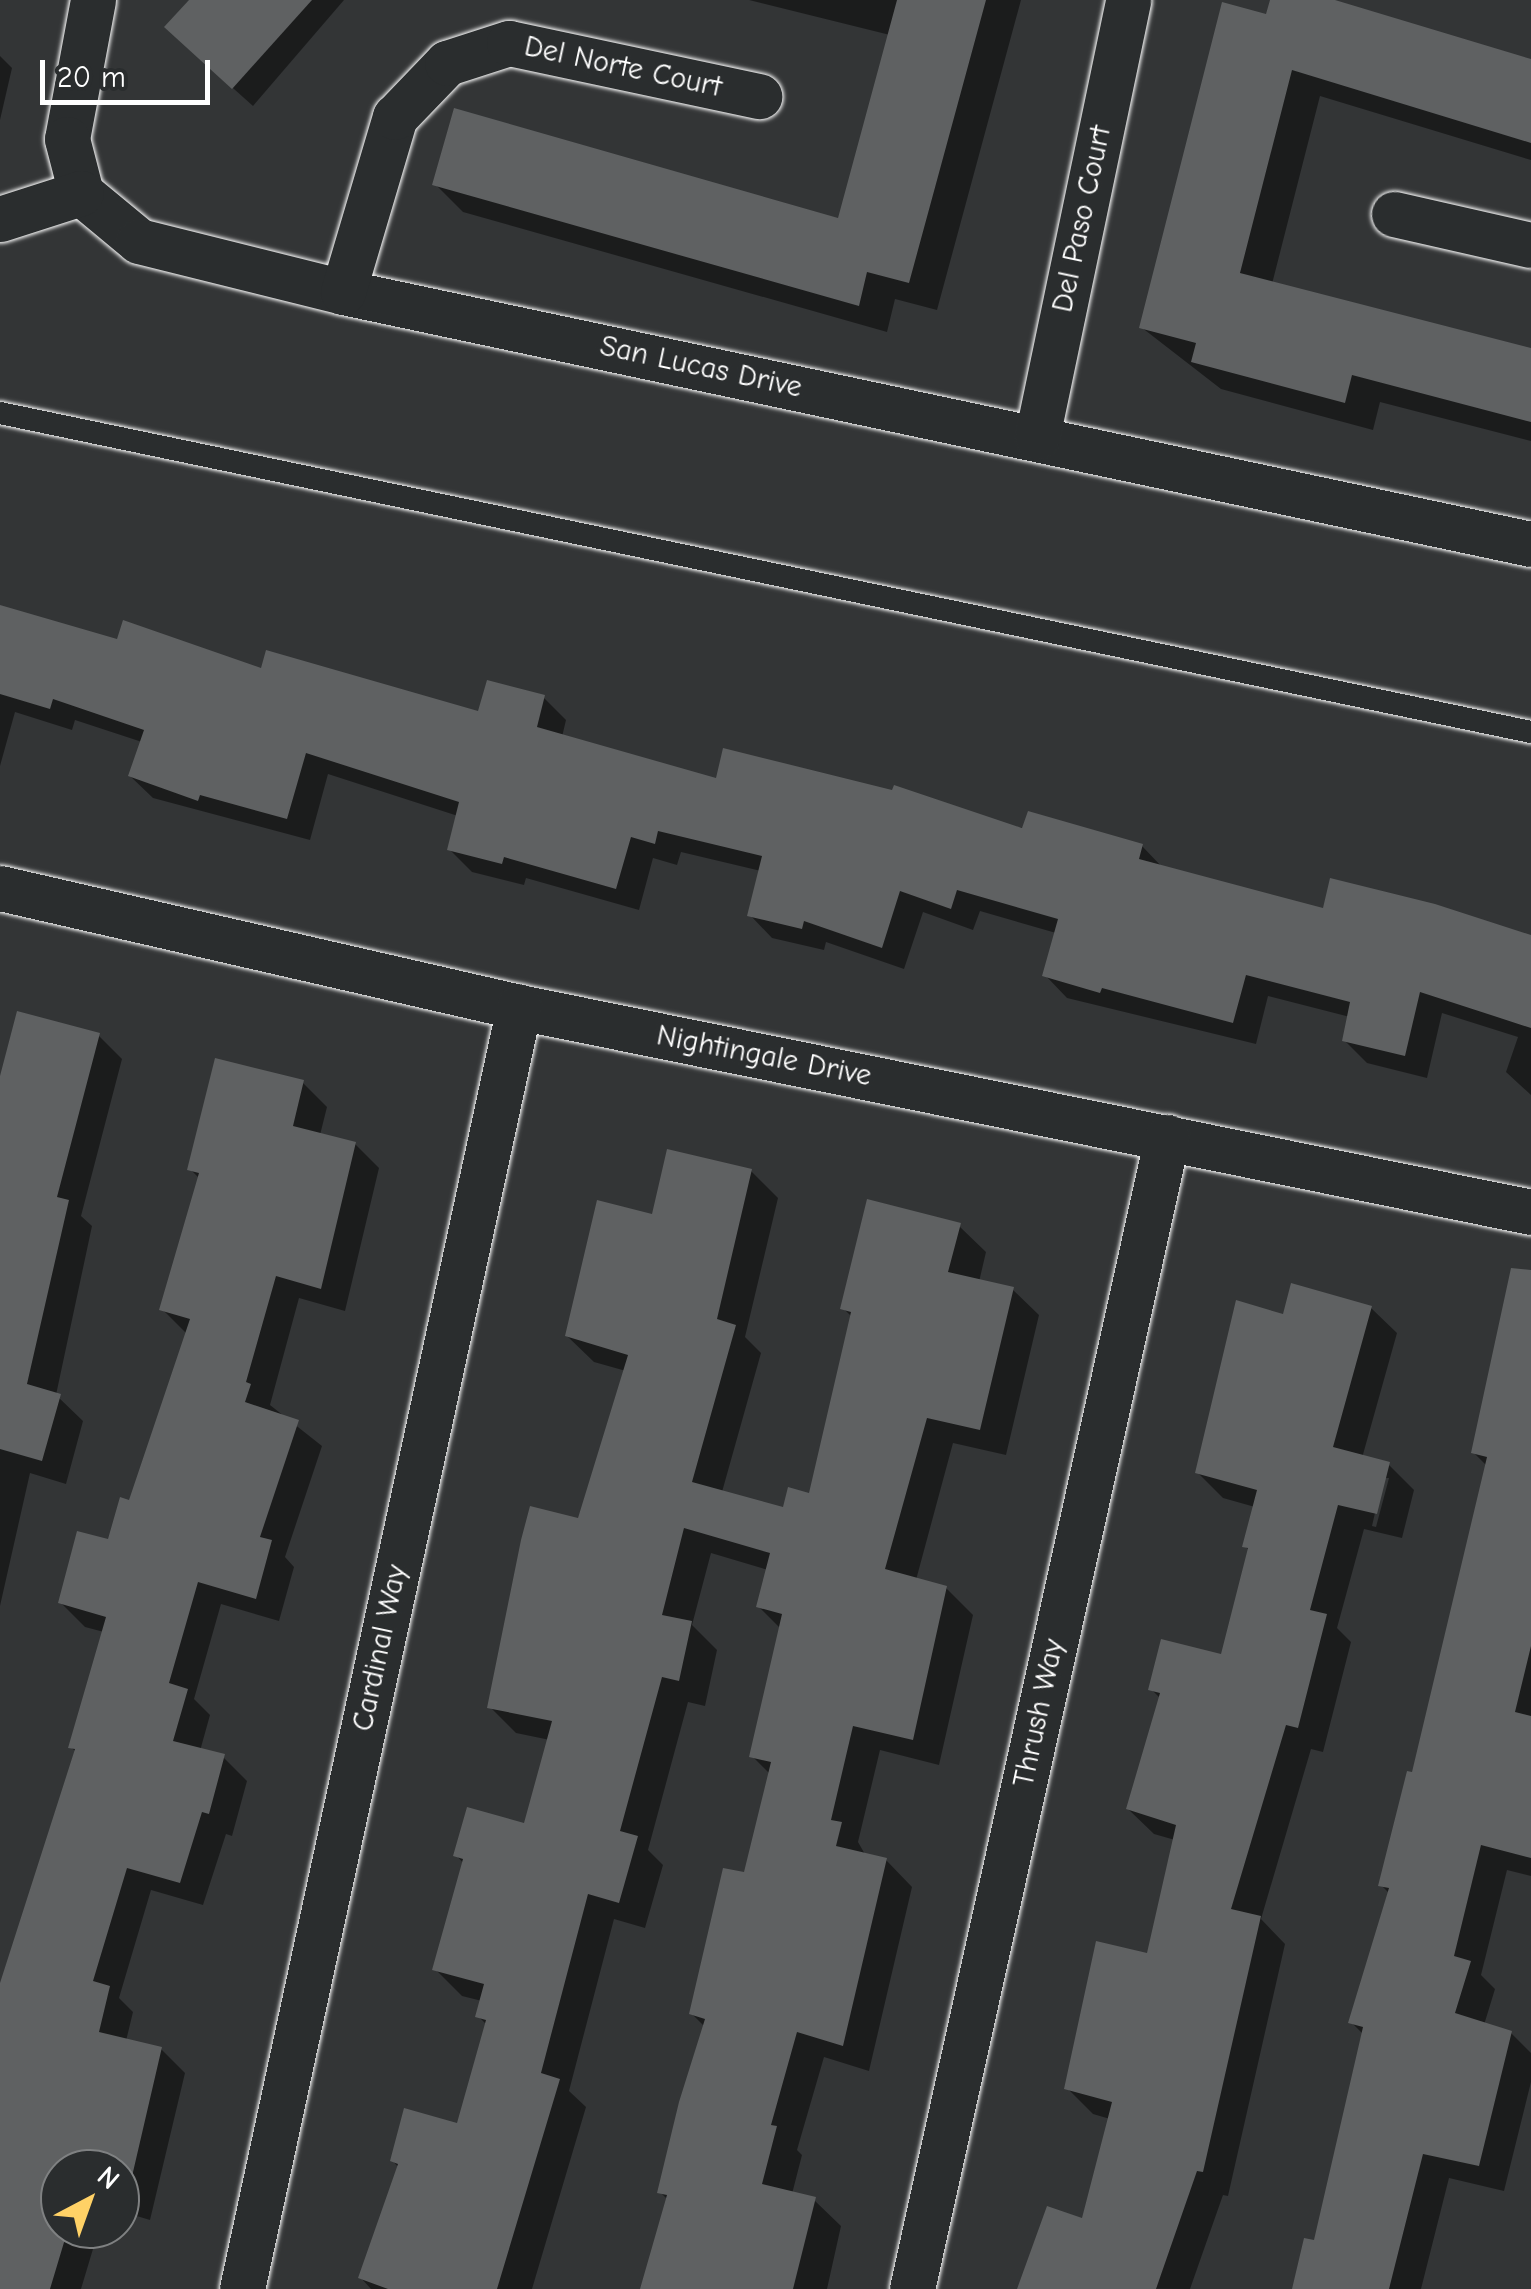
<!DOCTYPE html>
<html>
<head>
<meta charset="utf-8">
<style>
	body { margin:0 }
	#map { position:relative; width:1531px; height:2289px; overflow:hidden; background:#333536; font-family:"Comic Neue",sans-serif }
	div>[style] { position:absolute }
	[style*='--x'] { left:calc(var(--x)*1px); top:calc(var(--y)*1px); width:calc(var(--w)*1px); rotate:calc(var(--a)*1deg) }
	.shadow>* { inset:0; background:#0007 }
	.building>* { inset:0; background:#5f6162 }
	.roads { filter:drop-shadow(0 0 2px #fff) drop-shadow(0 0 2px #fff) }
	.service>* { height:22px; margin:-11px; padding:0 11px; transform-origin:11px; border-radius:11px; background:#2a2d2e }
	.minor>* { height:45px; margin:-22.5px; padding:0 22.5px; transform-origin:22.5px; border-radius:22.5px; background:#2a2d2e }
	span { translate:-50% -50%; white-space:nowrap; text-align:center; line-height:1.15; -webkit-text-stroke:8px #2a2d2e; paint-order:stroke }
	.street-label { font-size:30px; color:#fff }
	.north { position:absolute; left:40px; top:2149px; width:100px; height:100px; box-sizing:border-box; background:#2a2d2e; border:2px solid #7f8182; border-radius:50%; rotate:41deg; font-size:28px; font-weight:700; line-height:40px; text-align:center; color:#fff }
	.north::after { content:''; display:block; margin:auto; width:35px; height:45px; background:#ffd166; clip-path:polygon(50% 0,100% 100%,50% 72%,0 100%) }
	.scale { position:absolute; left:40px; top:60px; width:170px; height:45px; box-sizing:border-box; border:5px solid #fff; border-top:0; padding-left:12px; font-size:30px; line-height:35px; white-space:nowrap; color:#fff; -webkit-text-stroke:8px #2a2d2e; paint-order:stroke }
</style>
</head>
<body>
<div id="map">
	<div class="shadow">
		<i style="clip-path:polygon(192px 0,344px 0,253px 106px,186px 46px)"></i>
		<i style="clip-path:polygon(749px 0,1021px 0,937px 310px,895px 299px,887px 332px,463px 212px,435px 184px,840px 221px,890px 35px)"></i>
		<i style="clip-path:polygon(1273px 0,1315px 0,1531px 63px,1531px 160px,1320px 96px,1272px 284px,1531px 351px,1531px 441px,1380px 402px,1373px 430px,1221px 389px,1141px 327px)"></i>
		<i style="clip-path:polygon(0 56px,12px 68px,0 120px)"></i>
		<i style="clip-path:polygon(0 608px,118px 642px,480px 714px,544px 698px,566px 720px,562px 737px,718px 781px,1142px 846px,1163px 868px,1325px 911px,1531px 937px,1531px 1095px,1506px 1072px,1518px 1037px,1442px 1013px,1427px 1078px,1367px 1063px,1344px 1040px,1350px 1017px,1268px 996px,1256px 1044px,1067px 998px,1045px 975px,1056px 933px,980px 911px,973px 930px,923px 912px,904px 969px,826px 942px,824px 950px,772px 938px,750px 915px,761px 871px,681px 852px,677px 865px,653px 858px,639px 910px,526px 878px,524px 885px,472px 872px,449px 849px,458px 816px,328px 774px,310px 840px,153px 798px,130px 776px,142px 742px,75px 720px,72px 730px,15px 712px,0 766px)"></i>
		<i style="clip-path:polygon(98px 1035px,122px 1059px,81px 1216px,92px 1226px,56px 1395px,83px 1421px,66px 1484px,30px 1473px,0 1606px,0 1079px)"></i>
		<i style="clip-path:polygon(303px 1083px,327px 1107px,320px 1135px,355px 1144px,379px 1168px,345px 1311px,299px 1298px,270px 1405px,322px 1446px,285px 1557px,294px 1567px,279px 1621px,221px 1604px,194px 1699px,210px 1715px,200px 1751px,223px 1757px,247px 1781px,232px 1836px,226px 1834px,203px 1905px,151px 1890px,119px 1998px,133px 2012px,126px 2041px,161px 2049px,185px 2073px,150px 2220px,120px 2211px,120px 2169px,60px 2169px,60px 2229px,99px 2229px,81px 2289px,0 2289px,0 1994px,76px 1752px,71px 1747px,104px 1632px,85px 1627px,61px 1603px,110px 1542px,131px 1503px,187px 1334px,162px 1309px,200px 1179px,190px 1169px)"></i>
		<i style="clip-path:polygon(751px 1171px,778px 1198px,745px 1337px,761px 1353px,722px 1492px,785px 1510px,811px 1496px,852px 1317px,843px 1308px,959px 1226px,986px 1252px,979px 1282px,1012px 1289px,1039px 1315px,1006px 1455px,953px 1443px,916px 1580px,946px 1588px,973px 1615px,939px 1765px,880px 1750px,858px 1842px,866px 1856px,886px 1860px,912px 1887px,869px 2071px,824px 2057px,797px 2150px,802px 2155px,792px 2194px,814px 2200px,841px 2226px,827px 2289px,642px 2289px,668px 2200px,660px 2192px,705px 2027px,692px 2014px,745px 1875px,770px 1774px,752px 1756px,781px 1629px,758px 1606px,768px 1570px,711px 1553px,692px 1625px,717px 1650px,705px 1706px,688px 1702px,648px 1850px,663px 1865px,645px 1928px,614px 1919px,569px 2091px,586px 2107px,532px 2289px,371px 2289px,361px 2278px,399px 2168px,392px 2160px,459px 2126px,487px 2025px,478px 2016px,482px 2001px,462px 1996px,435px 1969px,464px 1864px,456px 1855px,526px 1826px,550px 1740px,516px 1733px,490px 1707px,580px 1521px,626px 1371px,594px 1362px,567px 1336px,654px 1217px)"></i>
		<i style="clip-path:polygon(evenodd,1371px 1308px,1397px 1333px,1362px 1458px,1389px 1465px,1414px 1490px,1402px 1538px,1364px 1529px,1337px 1628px,1351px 1642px,1323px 1752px,1311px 1749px,1261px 1919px,1285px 1944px,1228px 2196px,1223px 2195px,1190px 2289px,1020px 2288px,1083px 2222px,1110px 2119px,1093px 2114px,1067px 2088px,1148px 1956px,1175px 1840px,1154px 1834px,1128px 1809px,1161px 1699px,1151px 1689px,1223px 1657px,1250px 1551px,1245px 1546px,1255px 1507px,1223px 1498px,1198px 1473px,1285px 1317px,1371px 1308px,1383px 1478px,1389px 1478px,1376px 1527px,1372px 1526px,1383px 1478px)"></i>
		<i style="clip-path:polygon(1531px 1341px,1531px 1876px,1507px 1870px,1481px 1975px,1495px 1989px,1484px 2025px,1511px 2033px,1531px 2053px,1531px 2082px,1504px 2191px,1449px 2178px,1421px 2289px,1294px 2289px,1316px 2243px,1363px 2034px,1351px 2022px,1390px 1894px,1381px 1885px,1414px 1775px,1487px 1466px,1474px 1453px)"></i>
	</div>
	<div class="building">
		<i style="clip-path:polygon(189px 0,312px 0,232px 89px,164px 27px)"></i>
		<i style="clip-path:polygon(897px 0,986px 0,909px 283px,867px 272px,859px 306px,432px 185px,454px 108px,838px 218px)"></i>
		<i style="clip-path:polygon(1270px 0,1335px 0,1531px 59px,1531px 143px,1292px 70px,1240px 273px,1531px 348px,1531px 422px,1352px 375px,1345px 403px,1191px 362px,1196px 343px,1139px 328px,1222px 2px,1266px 14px)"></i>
		<i style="clip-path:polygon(0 605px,117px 639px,123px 620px,261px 668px,266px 650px,478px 711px,487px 680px,545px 695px,537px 727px,716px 778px,723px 748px,892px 790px,894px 785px,1022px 828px,1028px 811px,1143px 844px,1139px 859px,1323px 908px,1330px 878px,1435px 904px,1531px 935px,1531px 1028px,1420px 992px,1405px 1056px,1342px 1041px,1350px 1002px,1246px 975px,1233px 1023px,1102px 988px,1100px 993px,1042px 976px,1058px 919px,957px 890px,951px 909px,900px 891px,882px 948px,804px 921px,802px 929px,747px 916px,762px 856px,658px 831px,655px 844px,631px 837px,616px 889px,504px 857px,502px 864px,447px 850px,459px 802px,306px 753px,287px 819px,200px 795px,198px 801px,128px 776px,144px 730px,53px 699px,50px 709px,0 694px)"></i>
		<i style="clip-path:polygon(17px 1011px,100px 1033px,57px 1197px,69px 1200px,27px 1384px,61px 1394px,42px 1461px,0 1449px,0 1076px)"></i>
		<i style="clip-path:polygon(215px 1058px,304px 1080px,293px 1126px,356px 1142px,321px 1289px,276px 1276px,246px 1382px,251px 1384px,245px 1402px,299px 1420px,260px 1537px,272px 1540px,256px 1599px,198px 1582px,169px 1683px,188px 1689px,173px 1741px,225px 1754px,209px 1814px,202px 1812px,180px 1883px,127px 1868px,93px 1981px,110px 1986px,99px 2032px,162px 2047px,127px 2198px,120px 2196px,120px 2169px,60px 2169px,60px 2229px,68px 2229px,50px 2289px,0 2289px,0 1983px,75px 1749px,68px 1748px,106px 1617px,58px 1603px,77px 1531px,108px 1539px,120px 1497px,129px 1500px,190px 1319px,159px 1310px,199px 1173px,187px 1170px)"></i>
		<i style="clip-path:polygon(667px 1149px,752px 1169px,717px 1319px,736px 1325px,692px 1482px,783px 1507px,788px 1487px,809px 1493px,851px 1312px,840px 1309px,867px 1199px,961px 1223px,948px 1272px,1014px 1287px,980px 1430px,927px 1418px,885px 1569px,947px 1586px,913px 1740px,853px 1726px,831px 1820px,842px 1822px,836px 1846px,887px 1858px,843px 2046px,797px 2032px,771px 2125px,777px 2126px,762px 2184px,816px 2197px,793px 2289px,640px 2289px,667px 2195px,657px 2193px,679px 2102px,705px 2019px,689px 2014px,723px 1868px,744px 1872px,771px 1762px,749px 1757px,782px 1614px,756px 1607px,770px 1553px,684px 1528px,662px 1615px,692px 1621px,679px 1681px,662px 1677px,620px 1831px,638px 1836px,619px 1903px,588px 1894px,541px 2073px,560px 2079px,497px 2289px,388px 2289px,358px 2278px,398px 2164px,390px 2161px,404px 2108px,457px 2123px,486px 2020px,475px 2017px,484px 1984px,432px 1970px,463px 1859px,453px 1856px,467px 1807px,524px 1823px,552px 1721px,487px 1708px,521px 1540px,530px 1506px,578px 1518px,628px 1355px,565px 1336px,597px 1200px,652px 1214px)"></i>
		<i style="clip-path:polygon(1511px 1268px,1531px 1270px,1531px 1646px,1515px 1712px,1531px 1716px,1531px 1858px,1481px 1845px,1454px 1956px,1471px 1961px,1455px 2013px,1512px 2031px,1479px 2166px,1423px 2154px,1389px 2289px,1292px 2289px,1304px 2238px,1314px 2240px,1363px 2027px,1348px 2023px,1389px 1888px,1378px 1886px,1407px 1771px,1412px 1772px,1487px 1457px,1471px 1453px)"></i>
		<i style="clip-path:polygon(1291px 1283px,1372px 1306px,1333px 1447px,1390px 1462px,1377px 1514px,1338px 1505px,1310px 1610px,1327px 1614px,1298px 1728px,1286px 1725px,1231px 1909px,1261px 1916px,1203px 2172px,1197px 2171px,1156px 2289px,1017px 2289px,1047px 2206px,1082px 2218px,1112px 2102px,1064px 2089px,1096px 1941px,1147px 1953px,1176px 1825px,1126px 1809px,1160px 1693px,1148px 1690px,1161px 1639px,1221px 1654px,1248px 1548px,1242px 1547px,1257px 1490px,1195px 1473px,1236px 1300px,1283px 1314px)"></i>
	</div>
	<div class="roads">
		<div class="service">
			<i style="--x:0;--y:413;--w:1564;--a:11.77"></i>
		</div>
		<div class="minor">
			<i style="--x:93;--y:0;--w:141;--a:100.6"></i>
			<i style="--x:67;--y:139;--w:56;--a:75.5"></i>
			<i style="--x:81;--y:193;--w:75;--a:39.6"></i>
			<i style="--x:139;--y:241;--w:210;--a:14"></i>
			<i style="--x:343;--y:292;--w:1214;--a:11.98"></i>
			<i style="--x:1394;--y:214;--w:140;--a:12.8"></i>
			<i style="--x:0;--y:219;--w:85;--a:-17.8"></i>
			<i style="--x:343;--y:292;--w:183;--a:-73.5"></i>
			<i style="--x:395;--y:117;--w:75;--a:-46.1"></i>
			<i style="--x:447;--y:63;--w:65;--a:-17.9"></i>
			<i style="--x:509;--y:43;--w:256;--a:12"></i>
			<i style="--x:1037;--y:437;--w:446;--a:-78.2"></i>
			<i style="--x:0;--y:888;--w:532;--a:12.91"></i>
			<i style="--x:519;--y:1007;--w:1033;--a:11.45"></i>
			<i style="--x:242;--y:2289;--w:1312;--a:-77.81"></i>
			<i style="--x:912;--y:2289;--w:1180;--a:-77.52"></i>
		</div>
	</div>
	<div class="street-label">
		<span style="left:623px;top:67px;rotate:12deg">Del Norte Court</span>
		<span style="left:1082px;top:219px;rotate:-78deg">Del Paso Court</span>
		<span style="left:701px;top:367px;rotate:12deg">San Lucas Drive</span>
		<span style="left:764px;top:1056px;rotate:11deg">Nightingale Drive</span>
		<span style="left:380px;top:1648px;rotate:-78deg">Cardinal Way</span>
		<span style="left:1039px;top:1713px;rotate:-78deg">Thrush Way</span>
	</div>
	<div class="north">N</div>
	<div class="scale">20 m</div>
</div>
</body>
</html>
